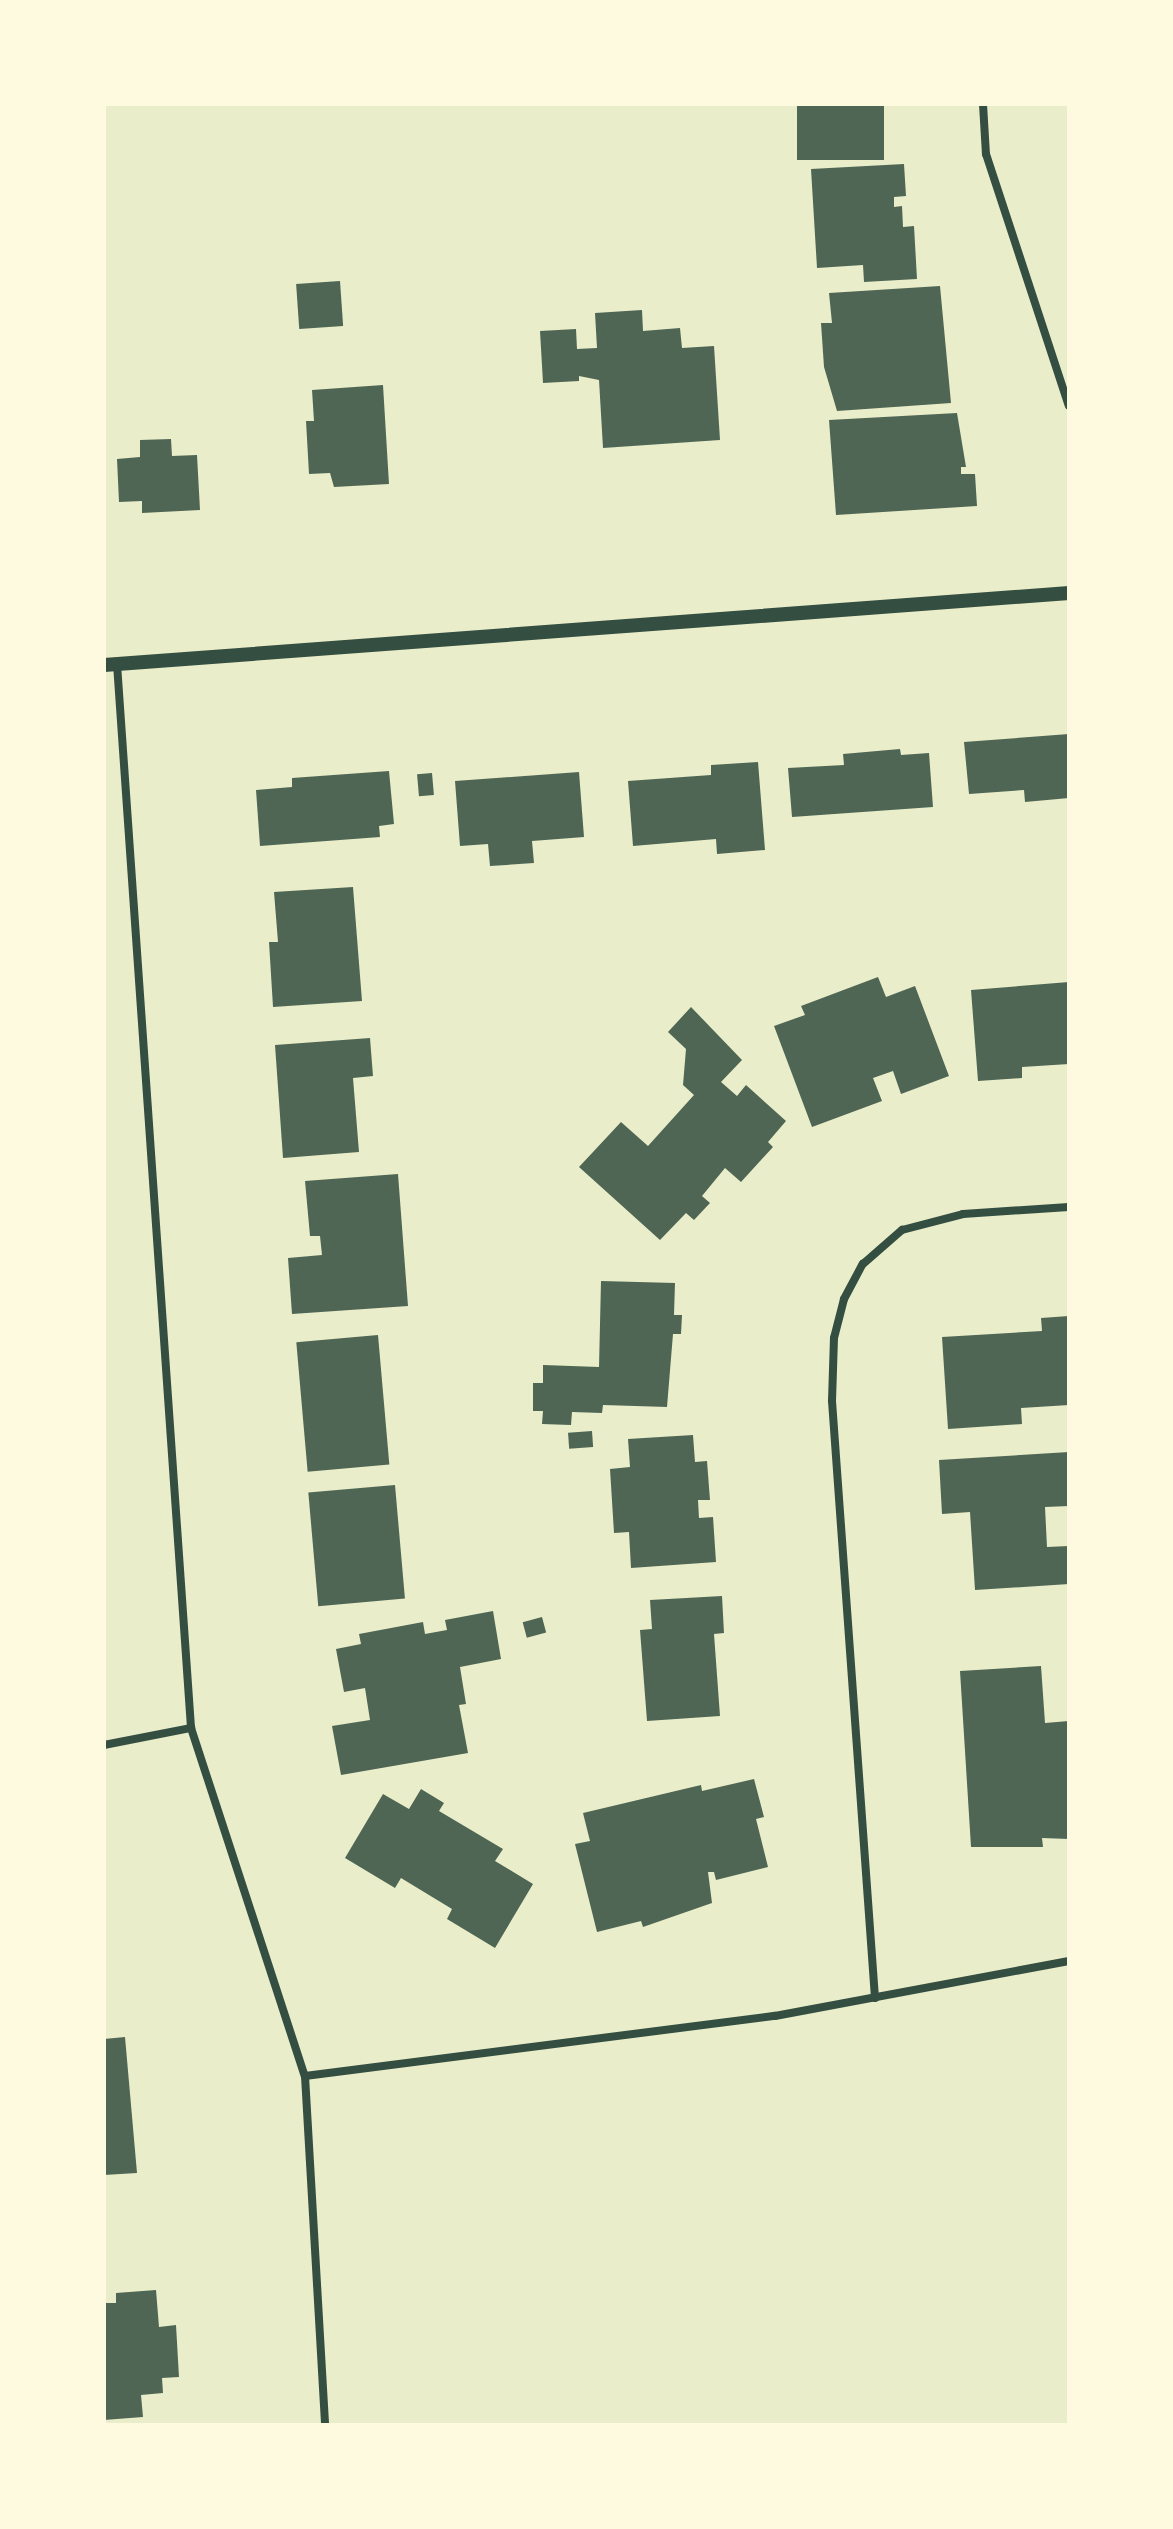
<!DOCTYPE html>
<html>
<head>
<meta charset="utf-8">
<style>
	body { margin:0 }
	#map { position:relative; width:1173px; height:2529px; overflow:hidden; background:#e9edc9; font-family:Ubuntu,sans-serif }
	div>[style] { position:absolute }
	[style*='--x'] { left:calc(var(--x)*1px); top:calc(var(--y)*1px); width:calc(var(--w)*1px); rotate:calc(var(--a)*1deg) }
	.building>* { inset:0; background:#4f6655; transform-origin:0 0 }
	.minor>* { height:8px; margin:-4px; padding:0 4px; transform-origin:4px; border-radius:4px; background:#344e41 }
	.tertiary>* { height:14px; margin:-7px; padding:0 7px; transform-origin:7px; border-radius:7px; background:#344e41 }
	span { translate:-50% -50%; white-space:nowrap; text-align:center; line-height:1.15; -webkit-text-stroke:8px #fefae0; paint-order:stroke }
	.frame { position:absolute; inset:0; border:106px solid #fefae0; pointer-events:none }
</style>
</head>
<body>
<div id="map">
	<div class="building">
		<i style="left:797px;top:104px;width:87px;height:56px"></i>
		<i style="clip-path:polygon(904px 164px,906px 196px,894px 197px,894px 207px,902px 206px,903px 227px,914px 226px,917px 279px,864px 282px,863px 265px,817px 268px,811px 169px)"></i>
		<i style="left:340px;top:281px;width:45px;height:44px;rotate:86deg"></i>
		<i style="clip-path:polygon(940px 286px,951px 403px,837px 411px,824px 367px,821px 323px,832px 323px,829px 293px)"></i>
		<i style="clip-path:polygon(642px 310px,643px 331px,680px 328px,682px 348px,714px 346px,720px 440px,603px 448px,599px 380px,579px 376px,579px 381px,543px 383px,540px 331px,576px 329px,577px 349px,597px 348px,595px 313px)"></i>
		<i style="clip-path:polygon(383px 385px,389px 484px,334px 487px,330px 473px,309px 474px,306px 421px,314px 421px,312px 390px)"></i>
		<i style="clip-path:polygon(957px 413px,966px 467px,961px 467px,961px 474px,975px 474px,977px 506px,836px 515px,829px 420px)"></i>
		<i style="clip-path:polygon(171px 439px,172px 456px,197px 455px,200px 510px,142px 513px,142px 501px,119px 502px,117px 459px,140px 457px,140px 440px)"></i>
		<i style="clip-path:polygon(1069px 734px,1069px 798px,1025px 802px,1024px 790px,969px 794px,964px 742px)"></i>
		<i style="clip-path:polygon(900px 749px,901px 755px,929px 753px,933px 807px,792px 817px,788px 768px,844px 765px,843px 754px)"></i>
		<i style="clip-path:polygon(758px 762px,765px 850px,717px 854px,716px 839px,633px 846px,628px 781px,711px 775px,711px 765px)"></i>
		<i style="clip-path:polygon(389px 771px,394px 824px,379px 826px,380px 837px,260px 846px,256px 790px,292px 787px,292px 778px)"></i>
		<i style="clip-path:polygon(579px 772px,584px 837px,532px 841px,534px 863px,490px 866px,488px 844px,460px 846px,455px 781px)"></i>
		<i style="left:432px;top:773px;width:22px;height:15px;rotate:85deg"></i>
		<i style="clip-path:polygon(353px 887px,362px 1001px,273px 1007px,269px 942px,278px 942px,274px 892px)"></i>
		<i style="clip-path:polygon(878px 977px,886px 997px,915px 986px,949px 1076px,901px 1094px,893px 1071px,873px 1078px,882px 1101px,812px 1127px,774px 1026px,805px 1015px,801px 1006px)"></i>
		<i style="clip-path:polygon(1069px 982px,1069px 1064px,1022px 1067px,1022px 1078px,978px 1081px,971px 990px)"></i>
		<i style="clip-path:polygon(691px 1007px,742px 1060px,721px 1082px,737px 1096px,746px 1085px,786px 1121px,768px 1142px,773px 1147px,741px 1182px,725px 1168px,702px 1196px,710px 1203px,694px 1220px,686px 1213px,660px 1240px,579px 1167px,621px 1122px,648px 1146px,694px 1095px,683px 1085px,686px 1049px,668px 1032px)"></i>
		<i style="clip-path:polygon(370px 1038px,373px 1076px,353px 1078px,359px 1152px,283px 1158px,275px 1045px)"></i>
		<i style="clip-path:polygon(398px 1174px,408px 1306px,292px 1314px,288px 1258px,322px 1255px,320px 1236px,310px 1236px,305px 1181px)"></i>
		<i style="clip-path:polygon(601px 1281px,675px 1283px,674px 1315px,682px 1315px,681px 1334px,673px 1334px,667px 1407px,603px 1405px,602px 1413px,572px 1412px,571px 1425px,542px 1424px,543px 1411px,533px 1411px,533px 1383px,543px 1383px,543px 1365px,599px 1367px)"></i>
		<i style="clip-path:polygon(1069px 1316px,1069px 1405px,1021px 1408px,1022px 1424px,948px 1429px,942px 1337px,1042px 1331px,1041px 1318px)"></i>
		<i style="left:378px;top:1335px;width:130px;height:82px;rotate:85deg"></i>
		<i style="left:592px;top:1431px;width:16px;height:24px;rotate:86deg"></i>
		<i style="clip-path:polygon(693px 1435px,695px 1462px,707px 1461px,710px 1500px,698px 1500px,699px 1518px,713px 1517px,716px 1562px,631px 1568px,629px 1532px,614px 1533px,610px 1469px,630px 1467px,628px 1439px)"></i>
		<i style="clip-path:polygon(1069px 1452px,1069px 1506px,1045px 1507px,1047px 1547px,1069px 1546px,1069px 1584px,975px 1590px,970px 1512px,942px 1514px,939px 1460px)"></i>
		<i style="left:395px;top:1485px;width:114px;height:87px;rotate:85deg"></i>
		<i style="clip-path:polygon(722px 1596px,724px 1633px,714px 1634px,720px 1716px,647px 1721px,640px 1630px,652px 1629px,650px 1600px)"></i>
		<i style="clip-path:polygon(493px 1611px,501px 1659px,460px 1667px,466px 1704px,459px 1705px,468px 1753px,341px 1775px,332px 1726px,370px 1720px,365px 1688px,344px 1692px,336px 1649px,361px 1644px,359px 1634px,423px 1622px,425px 1634px,447px 1630px,445px 1620px)"></i>
		<i style="left:542px;top:1617px;width:16px;height:20px;rotate:75deg"></i>
		<i style="clip-path:polygon(1041px 1666px,1045px 1723px,1069px 1721px,1069px 1839px,1042px 1838px,1043px 1847px,971px 1847px,960px 1671px)"></i>
		<i style="clip-path:polygon(754px 1779px,764px 1817px,756px 1819px,768px 1867px,716px 1880px,714px 1872px,708px 1872px,712px 1903px,643px 1927px,641px 1921px,597px 1932px,575px 1844px,590px 1841px,583px 1813px,701px 1785px,702px 1791px)"></i>
		<i style="clip-path:polygon(421px 1789px,444px 1803px,439px 1811px,503px 1849px,495px 1861px,533px 1884px,495px 1948px,447px 1919px,452px 1909px,401px 1878px,395px 1888px,345px 1858px,383px 1794px,409px 1809px)"></i>
		<i style="clip-path:polygon(125px 2037px,137px 2173px,104px 2175px,104px 2039px)"></i>
		<i style="clip-path:polygon(156px 2290px,159px 2327px,176px 2325px,179px 2377px,162px 2378px,163px 2393px,141px 2395px,143px 2417px,104px 2420px,104px 2303px,116px 2303px,116px 2293px)"></i>
	</div>
	<div class="minor">
		<i style="--x:983;--y:104;--w:50;--a:86.6"></i>
		<i style="--x:986;--y:154;--w:265;--a:71.8"></i>
		<i style="--x:117;--y:664;--w:1067;--a:86.02"></i>
		<i style="--x:191;--y:1728;--w:366;--a:71.9"></i>
		<i style="--x:305;--y:2076;--w:350;--a:86.7"></i>
		<i style="--x:104;--y:1745;--w:89;--a:-11.1"></i>
		<i style="--x:875;--y:1998;--w:599;--a:-94.12"></i>
		<i style="--x:832;--y:1401;--w:63;--a:-88.2"></i>
		<i style="--x:834;--y:1338;--w:40;--a:-75.6"></i>
		<i style="--x:844;--y:1299;--w:40;--a:-62"></i>
		<i style="--x:863;--y:1264;--w:52;--a:-41.1"></i>
		<i style="--x:902;--y:1230;--w:63;--a:-14.7"></i>
		<i style="--x:963;--y:1214;--w:106;--a:-3.8"></i>
		<i style="--x:305;--y:2076;--w:474;--a:-7.3"></i>
		<i style="--x:775;--y:2016;--w:299;--a:-10.6"></i>
	</div>
	<div class="tertiary">
		<i style="--x:104;--y:665;--w:968;--a:-4.27"></i>
	</div>
	<div class="frame"></div>
</div>
</body>
</html>
